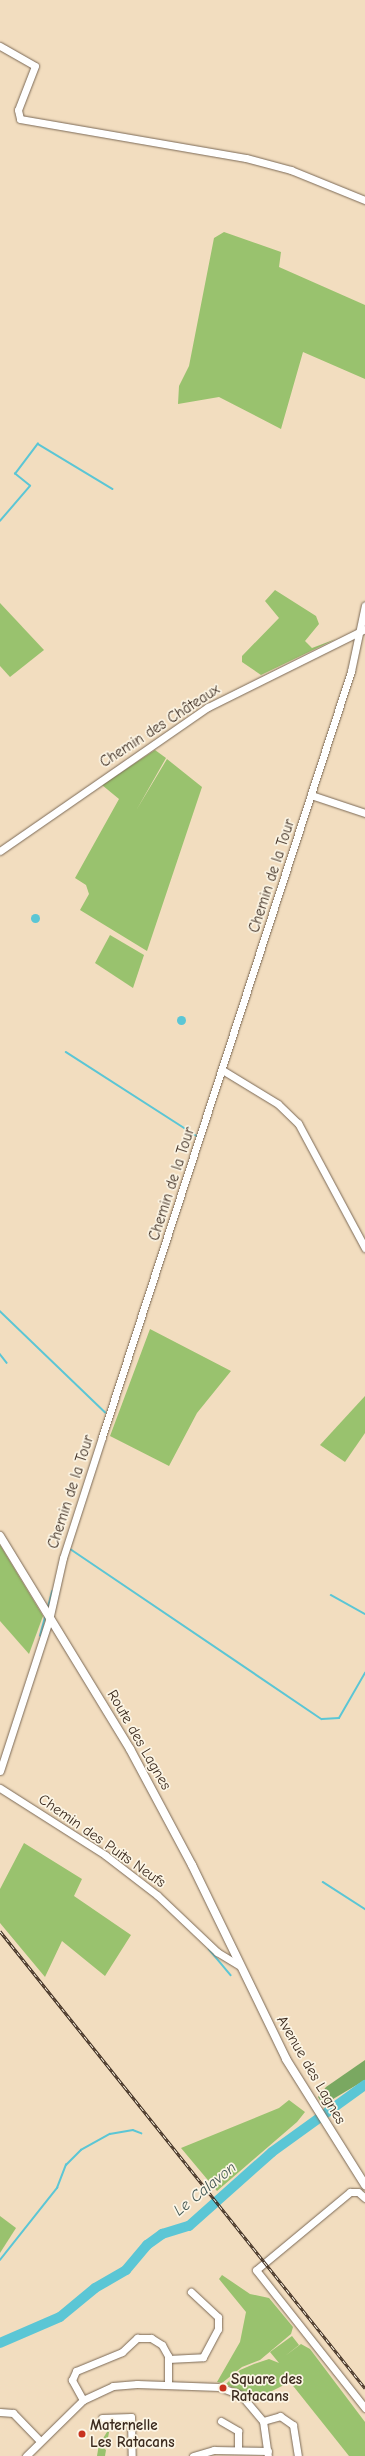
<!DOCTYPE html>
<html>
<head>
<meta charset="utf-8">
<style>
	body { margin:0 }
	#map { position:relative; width:365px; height:2456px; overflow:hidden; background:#f2ddbf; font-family:"Comic Neue",sans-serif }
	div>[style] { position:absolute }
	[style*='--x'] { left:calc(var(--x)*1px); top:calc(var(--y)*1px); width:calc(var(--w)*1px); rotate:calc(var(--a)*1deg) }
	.green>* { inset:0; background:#99c26e }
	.forest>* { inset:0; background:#7aa861 }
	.water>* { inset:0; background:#5bc6d5 }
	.round { border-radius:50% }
	.stream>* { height:1.5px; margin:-0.75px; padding:0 0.75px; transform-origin:0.75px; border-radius:0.75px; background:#5bc6d5 }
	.river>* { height:10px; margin:-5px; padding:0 5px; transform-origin:5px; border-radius:5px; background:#5bc6d5 }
	.roads { filter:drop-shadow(0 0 1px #7b6956) drop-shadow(0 0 1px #7b6956) }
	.minor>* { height:7px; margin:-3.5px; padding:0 3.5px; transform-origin:3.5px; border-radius:3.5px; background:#fff }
	.tertiary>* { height:8px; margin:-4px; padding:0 4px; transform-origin:4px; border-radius:4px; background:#fff }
	.rail>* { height:3px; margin-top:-1.5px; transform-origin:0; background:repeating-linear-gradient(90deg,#fcf5e5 0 4.5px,#3b2a1e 0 9px); box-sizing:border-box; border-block:1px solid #3b2a1e }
	.dots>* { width:11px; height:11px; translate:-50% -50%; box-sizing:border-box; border:2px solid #fcf5e5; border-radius:50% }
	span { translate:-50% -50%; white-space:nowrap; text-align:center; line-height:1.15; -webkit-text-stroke:3.5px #fcf5e5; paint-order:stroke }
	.street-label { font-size:15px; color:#3b2a1e }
	.poi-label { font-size:15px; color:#3b2a1e; font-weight:700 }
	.left { translate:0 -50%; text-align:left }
	.water-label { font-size:16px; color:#455955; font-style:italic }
</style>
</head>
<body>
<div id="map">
	<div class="green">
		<i style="clip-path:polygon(224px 232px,281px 252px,279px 267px,365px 305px,365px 379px,303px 352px,281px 429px,219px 397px,178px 404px,179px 386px,189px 366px,214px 238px)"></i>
		<i style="clip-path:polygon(275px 590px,316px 616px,319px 624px,305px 641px,312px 648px,336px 639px,261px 675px,242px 662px,242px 656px,279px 618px,265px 601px)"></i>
		<i style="clip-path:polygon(0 603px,44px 650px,10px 677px,0 666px)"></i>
		<i style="clip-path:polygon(155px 750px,166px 758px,137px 809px,167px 759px,202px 787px,147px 951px,80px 910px,89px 894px,86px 885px,75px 878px,119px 799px,102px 785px)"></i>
		<i style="clip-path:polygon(110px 935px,144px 955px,133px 988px,95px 963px)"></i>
		<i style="clip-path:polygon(150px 1329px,231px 1371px,197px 1413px,169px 1466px,110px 1436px)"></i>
		<i style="clip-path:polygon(365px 1396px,365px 1433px,345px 1462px,320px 1445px)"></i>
		<i style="clip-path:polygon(0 1545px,43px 1616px,29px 1654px,0 1621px)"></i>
		<i style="clip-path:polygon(24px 1843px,82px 1879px,74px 1896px,131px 1935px,105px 1976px,62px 1941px,45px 1977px,0 1923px,0 1889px)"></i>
		<i style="clip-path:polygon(289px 2100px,305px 2112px,297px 2122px,217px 2191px,181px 2148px,279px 2108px)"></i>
		<i style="clip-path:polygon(0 2216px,16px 2228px,0 2253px)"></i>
		<i style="clip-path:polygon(222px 2275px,250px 2294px,269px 2298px,293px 2327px,291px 2334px,260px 2360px,242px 2367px,222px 2383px,217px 2382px,240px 2342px,246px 2312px,219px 2279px)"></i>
		<i style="clip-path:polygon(292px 2336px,299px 2345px,285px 2356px,301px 2344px,310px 2349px,365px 2422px,365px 2456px,349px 2456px,290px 2382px,254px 2400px,226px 2384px,240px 2370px,254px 2364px,269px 2359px,279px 2363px,270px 2352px)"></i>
		<i style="clip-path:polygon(100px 2420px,111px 2422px,106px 2448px,100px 2443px,107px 2432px)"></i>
		<i style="clip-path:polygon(99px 2444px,106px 2450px,105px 2456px,97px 2456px)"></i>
	</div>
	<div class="forest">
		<i style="clip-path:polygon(365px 2060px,365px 2080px,323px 2105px,318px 2097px,326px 2087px)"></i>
	</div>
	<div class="water">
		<i class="round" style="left:30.5px;top:913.5px;width:9px;height:9px"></i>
		<i class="round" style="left:176.5px;top:1015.5px;width:9px;height:9px"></i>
	</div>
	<div class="stream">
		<i style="--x:0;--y:521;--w:46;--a:-49.4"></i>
		<i style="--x:30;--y:486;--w:19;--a:-141"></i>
		<i style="--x:15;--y:474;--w:38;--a:-53"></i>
		<i style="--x:38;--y:444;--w:87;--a:31"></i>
		<i style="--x:66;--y:1052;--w:156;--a:32.7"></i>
		<i style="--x:0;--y:1311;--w:146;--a:43.9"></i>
		<i style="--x:0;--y:1354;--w:11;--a:52"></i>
		<i style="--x:69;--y:1548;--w:305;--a:34.1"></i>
		<i style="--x:322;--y:1719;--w:17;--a:-3"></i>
		<i style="--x:339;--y:1718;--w:52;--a:-60"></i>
		<i style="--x:331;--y:1595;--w:39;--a:29"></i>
		<i style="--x:48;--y:1607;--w:16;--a:-75"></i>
		<i style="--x:40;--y:1636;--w:20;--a:-75"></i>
		<i style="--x:323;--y:1882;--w:50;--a:32.7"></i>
		<i style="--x:209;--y:1949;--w:34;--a:50"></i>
		<i style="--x:0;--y:2260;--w:92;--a:-51.6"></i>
		<i style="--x:57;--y:2188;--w:25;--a:-69"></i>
		<i style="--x:66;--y:2165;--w:21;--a:-45"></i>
		<i style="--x:81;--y:2150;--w:33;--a:-29"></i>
		<i style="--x:110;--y:2134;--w:23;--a:-10"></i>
		<i style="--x:133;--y:2130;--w:9;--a:21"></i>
	</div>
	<div class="river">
		<i style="--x:0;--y:2343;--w:65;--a:-23.4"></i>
		<i style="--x:60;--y:2317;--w:45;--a:-39.6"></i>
		<i style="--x:95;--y:2288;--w:36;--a:-30"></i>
		<i style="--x:126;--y:2270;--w:33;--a:-50"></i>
		<i style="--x:147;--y:2245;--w:19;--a:-36"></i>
		<i style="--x:162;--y:2234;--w:28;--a:-17"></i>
		<i style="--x:189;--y:2226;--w:111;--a:-41.7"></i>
		<i style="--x:272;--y:2152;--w:115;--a:-35.8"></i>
	</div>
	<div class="roads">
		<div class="minor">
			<i style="--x:0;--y:46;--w:40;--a:29.7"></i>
			<i style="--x:35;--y:66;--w:47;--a:111.1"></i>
			<i style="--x:18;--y:110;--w:9;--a:77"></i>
			<i style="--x:20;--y:119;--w:229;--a:9.8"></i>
			<i style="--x:246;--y:158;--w:47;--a:14.9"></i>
			<i style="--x:291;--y:170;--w:80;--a:22.1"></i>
			<i style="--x:311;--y:795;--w:57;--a:18.4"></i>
			<i style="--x:0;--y:851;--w:253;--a:-34.7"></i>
			<i style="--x:208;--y:707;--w:175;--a:-26.4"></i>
			<i style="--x:224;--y:1071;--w:63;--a:31.4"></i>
			<i style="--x:278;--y:1104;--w:28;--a:44"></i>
			<i style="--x:298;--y:1123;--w:142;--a:61.8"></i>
			<i style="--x:0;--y:1771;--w:159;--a:-72"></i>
			<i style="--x:49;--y:1620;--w:64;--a:-77.3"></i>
			<i style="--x:63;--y:1558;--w:127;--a:-72.1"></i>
			<i style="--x:102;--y:1437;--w:805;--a:-71.99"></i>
			<i style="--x:351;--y:671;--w:67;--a:-78"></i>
			<i style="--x:0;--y:1788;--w:125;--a:32.5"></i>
			<i style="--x:105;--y:1855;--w:66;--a:37.6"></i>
			<i style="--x:157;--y:1895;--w:83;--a:43.5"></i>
			<i style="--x:217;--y:1952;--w:27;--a:31"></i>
			<i style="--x:365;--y:2198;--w:9;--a:-139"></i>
			<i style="--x:358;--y:2192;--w:8;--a:180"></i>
			<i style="--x:350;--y:2192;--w:122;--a:140.3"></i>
			<i style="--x:256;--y:2270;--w:176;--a:51.7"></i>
			<i style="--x:168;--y:2359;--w:35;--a:-3"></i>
			<i style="--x:203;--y:2357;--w:32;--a:-62"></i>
			<i style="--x:218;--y:2329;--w:12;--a:-90"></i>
			<i style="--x:218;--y:2317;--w:37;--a:-137"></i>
			<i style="--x:83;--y:2400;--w:23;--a:-119"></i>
			<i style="--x:72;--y:2380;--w:10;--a:-66"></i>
			<i style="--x:76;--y:2371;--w:50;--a:-22.4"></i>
			<i style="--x:122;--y:2352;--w:21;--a:-43"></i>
			<i style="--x:137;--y:2338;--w:14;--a:0"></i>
			<i style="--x:151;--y:2338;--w:13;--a:32"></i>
			<i style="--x:162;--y:2345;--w:13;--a:61"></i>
			<i style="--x:168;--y:2356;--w:29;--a:90"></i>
			<i style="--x:0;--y:2412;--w:13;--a:4"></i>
			<i style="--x:13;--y:2413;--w:39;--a:46"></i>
			<i style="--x:102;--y:2418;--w:29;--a:-2"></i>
			<i style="--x:131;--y:2417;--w:39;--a:89"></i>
			<i style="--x:221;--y:2421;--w:20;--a:30"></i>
			<i style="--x:238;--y:2431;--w:19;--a:90"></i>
			<i style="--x:263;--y:2421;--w:18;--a:-16"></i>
			<i style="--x:280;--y:2416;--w:16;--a:35"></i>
			<i style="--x:293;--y:2425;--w:31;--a:81"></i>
			<i style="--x:26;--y:2456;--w:80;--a:-44.5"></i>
			<i style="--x:83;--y:2400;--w:33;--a:-25"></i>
			<i style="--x:113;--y:2386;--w:24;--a:-5"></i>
			<i style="--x:137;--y:2384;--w:82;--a:2.1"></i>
			<i style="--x:219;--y:2387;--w:23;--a:20"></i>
			<i style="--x:241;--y:2395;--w:34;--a:50"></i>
			<i style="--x:263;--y:2421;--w:35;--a:82"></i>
			<i style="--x:193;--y:2456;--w:22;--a:-16"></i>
			<i style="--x:214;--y:2450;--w:54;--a:1.1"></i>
		</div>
		<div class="tertiary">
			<i style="--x:0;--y:1536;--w:250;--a:58.6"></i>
			<i style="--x:130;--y:1749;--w:132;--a:61.9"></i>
			<i style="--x:192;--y:1865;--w:216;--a:64.1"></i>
			<i style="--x:286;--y:2059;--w:149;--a:57.9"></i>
		</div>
	</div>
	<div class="rail">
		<i style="--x:0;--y:1931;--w:585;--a:51.39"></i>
	</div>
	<div class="dots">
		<i style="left:223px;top:2388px;background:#c8321e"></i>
		<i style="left:82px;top:2434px;background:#c8321e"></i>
	</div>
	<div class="street-label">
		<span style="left:160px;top:726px;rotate:-33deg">Chemin des Châteaux</span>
		<span style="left:272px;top:876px;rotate:-72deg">Chemin de la Tour</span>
		<span style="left:172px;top:1184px;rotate:-72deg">Chemin de la Tour</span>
		<span style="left:71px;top:1492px;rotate:-72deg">Chemin de la Tour</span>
		<span style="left:139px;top:1740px;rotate:60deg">Route des Lagnes</span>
		<span style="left:102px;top:1841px;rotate:35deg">Chemin des Puits Neufs</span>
		<span style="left:311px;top:2070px;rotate:60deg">Avenue des Lagnes</span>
	</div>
	<div class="poi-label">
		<span class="left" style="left:231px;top:2388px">Square des<br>Ratacans</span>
		<span class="left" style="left:90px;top:2434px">Maternelle<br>Les Ratacans</span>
	</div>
	<div class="water-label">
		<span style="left:205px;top:2189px;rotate:-39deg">Le Calavon</span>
	</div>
</div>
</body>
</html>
